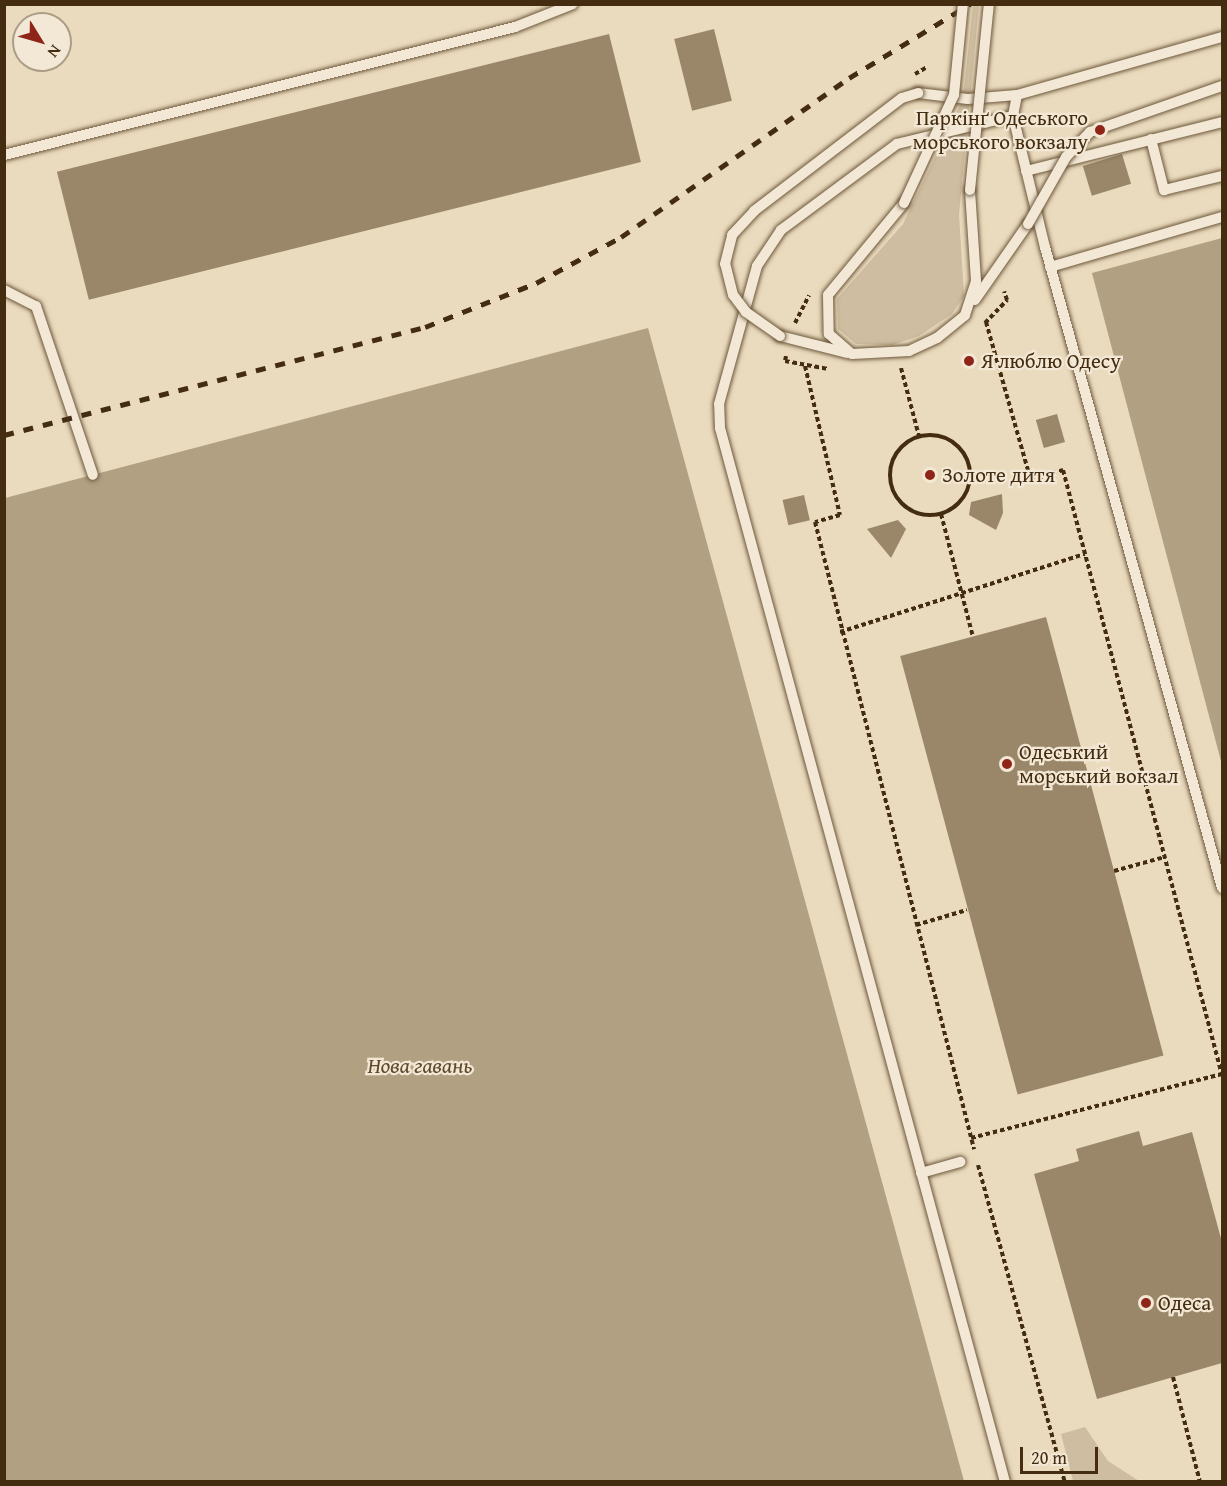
<!DOCTYPE html>
<html>
<head>
<meta charset="utf-8">
<style>
	body { margin:0 }
	#map { position:relative; width:1227px; height:1486px; overflow:hidden; background:#ebdbbe; font-family:"Gentium Book Plus",serif }
	div>[style] { position:absolute }
	[style*='--x'] { left:calc(var(--x)*1px); top:calc(var(--y)*1px); width:calc(var(--w)*1px); rotate:calc(var(--a)*1deg) }
	.green>* { inset:0; background:#cebda0 }
	.water>* { inset:0; background:#b2a083 }
	.building>* { inset:0; background:#9a876a; transform-origin:0 0 }
	.path>* { height:4px; margin-top:-2px; transform-origin:0; background:repeating-linear-gradient(90deg,#432c10 0 4.5px,transparent 0 7.5px) }
	.path>.ring { margin:-2px; padding:0; box-sizing:content-box; background:none; border:4px solid #432c10; border-radius:50% }
	.roads { filter:drop-shadow(0 0 2px #6d583c) drop-shadow(0 0 2px #6d583c) }
	.service>* { height:10px; margin:-5px; padding:0 5px; transform-origin:5px; border-radius:5px; background:#f2e8d5 }
	.rail>* { height:4.5px; margin-top:-2.25px; transform-origin:0; background:repeating-linear-gradient(90deg,#432c10 0 10px,transparent 0 20px) }
	.path-bridge>* { height:4px; margin-top:-2px; transform-origin:0; background:repeating-linear-gradient(90deg,#432c10 0 4.5px,transparent 0 7.5px) }
	.bridges { filter:drop-shadow(0 0 2px #6d583c) drop-shadow(0 0 2px #6d583c) }
	.service-bridge>* { height:10px; margin:-5px; padding:0 5px; transform-origin:5px; border-radius:5px; background:#f2e8d5 }
	.dots>* { width:16px; height:16px; translate:-50% -50%; box-sizing:border-box; border:3px solid #f2e8d5; border-radius:50% }
	span { translate:-50% -50%; white-space:nowrap; text-align:center; line-height:1.15; -webkit-text-stroke:4.5px #f2e8d5; paint-order:stroke }
	.poi-label { font-size:21px; color:#432c10 }
	.right { translate:-100% -50%; text-align:right }
	.left { translate:0 -50%; text-align:left }
	.water-label { font-size:22px; color:#5f492d; font-style:italic }
	.frame { position:absolute; inset:0; border:6px solid #432c10; pointer-events:none }
	.north { position:absolute; left:12px; top:12px; width:60px; height:60px; box-sizing:border-box; background:#f2e8d5; border:2px solid #ac9d86; border-radius:50%; rotate:127deg; font-size:16px; font-weight:700; line-height:24px; text-align:center; color:#432c10 }
	.north::after { content:''; display:block; margin:auto; width:21px; height:27px; background:#8f2418; clip-path:polygon(50% 0,100% 100%,50% 72%,0 100%) }
	.scale { position:absolute; left:1020px; top:1447px; width:78px; height:27px; box-sizing:border-box; border:3px solid #432c10; border-top:0; padding-left:8px; font-size:18px; line-height:21px; white-space:nowrap; color:#432c10; -webkit-text-stroke:4px #f2e8d5; paint-order:stroke }
</style>
</head>
<body>
<div id="map">
	<div class="green">
		<i style="clip-path:polygon(973px 5px,979px 5px,959px 214px,964px 296px,952px 314px,919px 336px,892px 345px,856px 344px,838px 329px,837px 299px,903px 224px,963px 99px)"></i>
		<i style="clip-path:polygon(1085px 1427px,1108px 1461px,1139px 1481px,1073px 1481px,1061px 1434px)"></i>
	</div>
	<div class="water">
		<i style="clip-path:polygon(1222px 238px,1222px 765px,1092px 273px)"></i>
		<i style="clip-path:polygon(648px 328px,964px 1481px,5px 1482px,5px 498px)"></i>
	</div>
	<div class="building">
		<i style="left:714px;top:29px;width:74px;height:41px;rotate:76deg"></i>
		<i style="left:609px;top:34px;width:132px;height:569px;rotate:76deg"></i>
		<i style="left:1122px;top:154px;width:31px;height:41px;rotate:73deg"></i>
		<i style="left:1057px;top:414px;width:29px;height:22px;rotate:74deg"></i>
		<i style="clip-path:polygon(1002px 494px,1003px 513px,996px 530px,969px 515px,971px 502px)"></i>
		<i style="left:804px;top:495px;width:26px;height:22px;rotate:77deg"></i>
		<i style="clip-path:polygon(898px 520px,906px 529px,891px 558px,867px 529px)"></i>
		<i style="left:1046px;top:617px;width:454px;height:151px;rotate:75deg"></i>
		<i style="clip-path:polygon(1139px 1131px,1143px 1146px,1192px 1132px,1222px 1242px,1222px 1363px,1097px 1399px,1034px 1174px,1079px 1161px,1076px 1149px)"></i>
	</div>
	<div class="path">
		<i style="--x:986;--y:322;--w:165;--a:74.2"></i>
		<i style="--x:1031;--y:481;--w:34;--a:-19"></i>
		<i style="--x:1063;--y:470;--w:626;--a:75.28"></i>
		<i style="--x:795;--y:323;--w:31;--a:-63"></i>
		<i style="--x:985;--y:323;--w:32;--a:-46"></i>
		<i style="--x:1007;--y:300;--w:9;--a:-108"></i>
		<i style="--x:786;--y:356;--w:5;--a:101"></i>
		<i style="--x:785;--y:361;--w:44;--a:10.5"></i>
		<i style="--x:805;--y:366;--w:153;--a:76.8"></i>
		<i style="--x:840;--y:515;--w:26;--a:164"></i>
		<i style="--x:815;--y:522;--w:647;--a:75.77"></i>
		<i style="--x:901;--y:368;--w:70;--a:75.2"></i>
		<i class="ring" style="left:890px;top:435px;width:76px;height:76px"></i>
		<i style="--x:941;--y:514;--w:127;--a:75.4"></i>
		<i style="--x:840;--y:632;--w:257;--a:-17.7"></i>
		<i style="--x:1114;--y:871;--w:53;--a:-15.4"></i>
		<i style="--x:916;--y:925;--w:53;--a:-16.4"></i>
		<i style="--x:971;--y:1138;--w:259;--a:-14.3"></i>
		<i style="--x:978;--y:1165;--w:329;--a:74.7"></i>
		<i style="--x:1173;--y:1377;--w:108;--a:75.6"></i>
	</div>
	<div class="roads">
		<div class="service">
			<i style="--x:918;--y:93;--w:50;--a:6.8"></i>
			<i style="--x:968;--y:99;--w:49;--a:-4.7"></i>
			<i style="--x:1017;--y:95;--w:213;--a:-15.8"></i>
			<i style="--x:1017;--y:95;--w:21;--a:101"></i>
			<i style="--x:1013;--y:116;--w:135;--a:76.3"></i>
			<i style="--x:1045;--y:247;--w:665;--a:74.56"></i>
			<i style="--x:1151;--y:139;--w:53;--a:75.7"></i>
			<i style="--x:1164;--y:190;--w:60;--a:-13.6"></i>
			<i style="--x:4;--y:155;--w:527;--a:-14.06"></i>
			<i style="--x:515;--y:27;--w:62;--a:-21.6"></i>
			<i style="--x:1026;--y:171;--w:202;--a:-14"></i>
			<i style="--x:904;--y:203;--w:119;--a:129.6"></i>
			<i style="--x:828;--y:295;--w:39;--a:89"></i>
			<i style="--x:829;--y:334;--w:30;--a:41"></i>
			<i style="--x:852;--y:354;--w:57;--a:-3"></i>
			<i style="--x:909;--y:351;--w:31;--a:-25"></i>
			<i style="--x:937;--y:338;--w:36;--a:-39"></i>
			<i style="--x:965;--y:315;--w:36;--a:-72"></i>
			<i style="--x:976;--y:281;--w:91;--a:-93.8"></i>
			<i style="--x:1050;--y:267;--w:179;--a:-16.2"></i>
			<i style="--x:4;--y:290;--w:36;--a:27"></i>
			<i style="--x:36;--y:306;--w:178;--a:71.4"></i>
			<i style="--x:975;--y:300;--w:93;--a:-55.1"></i>
			<i style="--x:780;--y:336;--w:69;--a:14.2"></i>
			<i style="--x:921;--y:1173;--w:41;--a:-15.8"></i>
			<i style="--x:1005;--y:1482;--w:1092;--a:-105.13"></i>
			<i style="--x:720;--y:428;--w:24;--a:-92"></i>
			<i style="--x:719;--y:404;--w:143;--a:-74.6"></i>
			<i style="--x:757;--y:266;--w:43;--a:-56.3"></i>
			<i style="--x:781;--y:230;--w:144;--a:-36.6"></i>
			<i style="--x:897;--y:144;--w:119;--a:-13.6"></i>
		</div>
	</div>
	<div class="rail">
		<i style="--x:4;--y:435;--w:435;--a:-14.4"></i>
		<i style="--x:425;--y:327;--w:119;--a:-21.6"></i>
		<i style="--x:536;--y:283;--w:97;--a:-28.4"></i>
		<i style="--x:621;--y:237;--w:278;--a:-34.9"></i>
		<i style="--x:849;--y:78;--w:142;--a:-31.4"></i>
	</div>
	<div class="path-bridge">
		<i style="--x:915;--y:74;--w:14;--a:-30"></i>
	</div>
	<div class="bridges">
		<div class="service-bridge">
			<i style="--x:970;--y:190;--w:187;--a:-84.2"></i>
			<i style="--x:904;--y:203;--w:119;--a:-65.2"></i>
			<i style="--x:954;--y:95;--w:91;--a:-84.4"></i>
			<i style="--x:1028;--y:224;--w:77;--a:-60.4"></i>
			<i style="--x:1066;--y:157;--w:35;--a:-46"></i>
			<i style="--x:1090;--y:132;--w:140;--a:-19.2"></i>
			<i style="--x:780;--y:336;--w:42;--a:-144.8"></i>
			<i style="--x:746;--y:312;--w:21;--a:-127"></i>
			<i style="--x:733;--y:295;--w:32;--a:-104"></i>
			<i style="--x:725;--y:264;--w:30;--a:-76"></i>
			<i style="--x:732;--y:235;--w:33;--a:-47"></i>
			<i style="--x:754;--y:211;--w:186;--a:-37.4"></i>
			<i style="--x:902;--y:98;--w:17;--a:-17"></i>
		</div>
	</div>
	<div class="dots">
		<i style="left:1100px;top:130px;background:#8f2418"></i>
		<i style="left:969px;top:361px;background:#8f2418"></i>
		<i style="left:930px;top:475px;background:#8f2418"></i>
		<i style="left:1007px;top:764px;background:#8f2418"></i>
		<i style="left:1146px;top:1303px;background:#8f2418"></i>
	</div>
	<div class="poi-label">
		<span class="right" style="left:1088px;top:130px">Паркінґ Одеського<br>морського вокзалу</span>
		<span class="left" style="left:981px;top:361px">Я люблю Одесу</span>
		<span class="left" style="left:942px;top:475px">Золоте дитя</span>
		<span class="left" style="left:1019px;top:764px">Одеський<br>морський вокзал</span>
		<span class="left" style="left:1158px;top:1303px">Одеса</span>
	</div>
	<div class="water-label">
		<span style="left:420px;top:1066px">Нова гавань</span>
	</div>
	<div class="frame"></div>
	<div class="north">N</div>
	<div class="scale">20 m</div>
</div>
</body>
</html>
